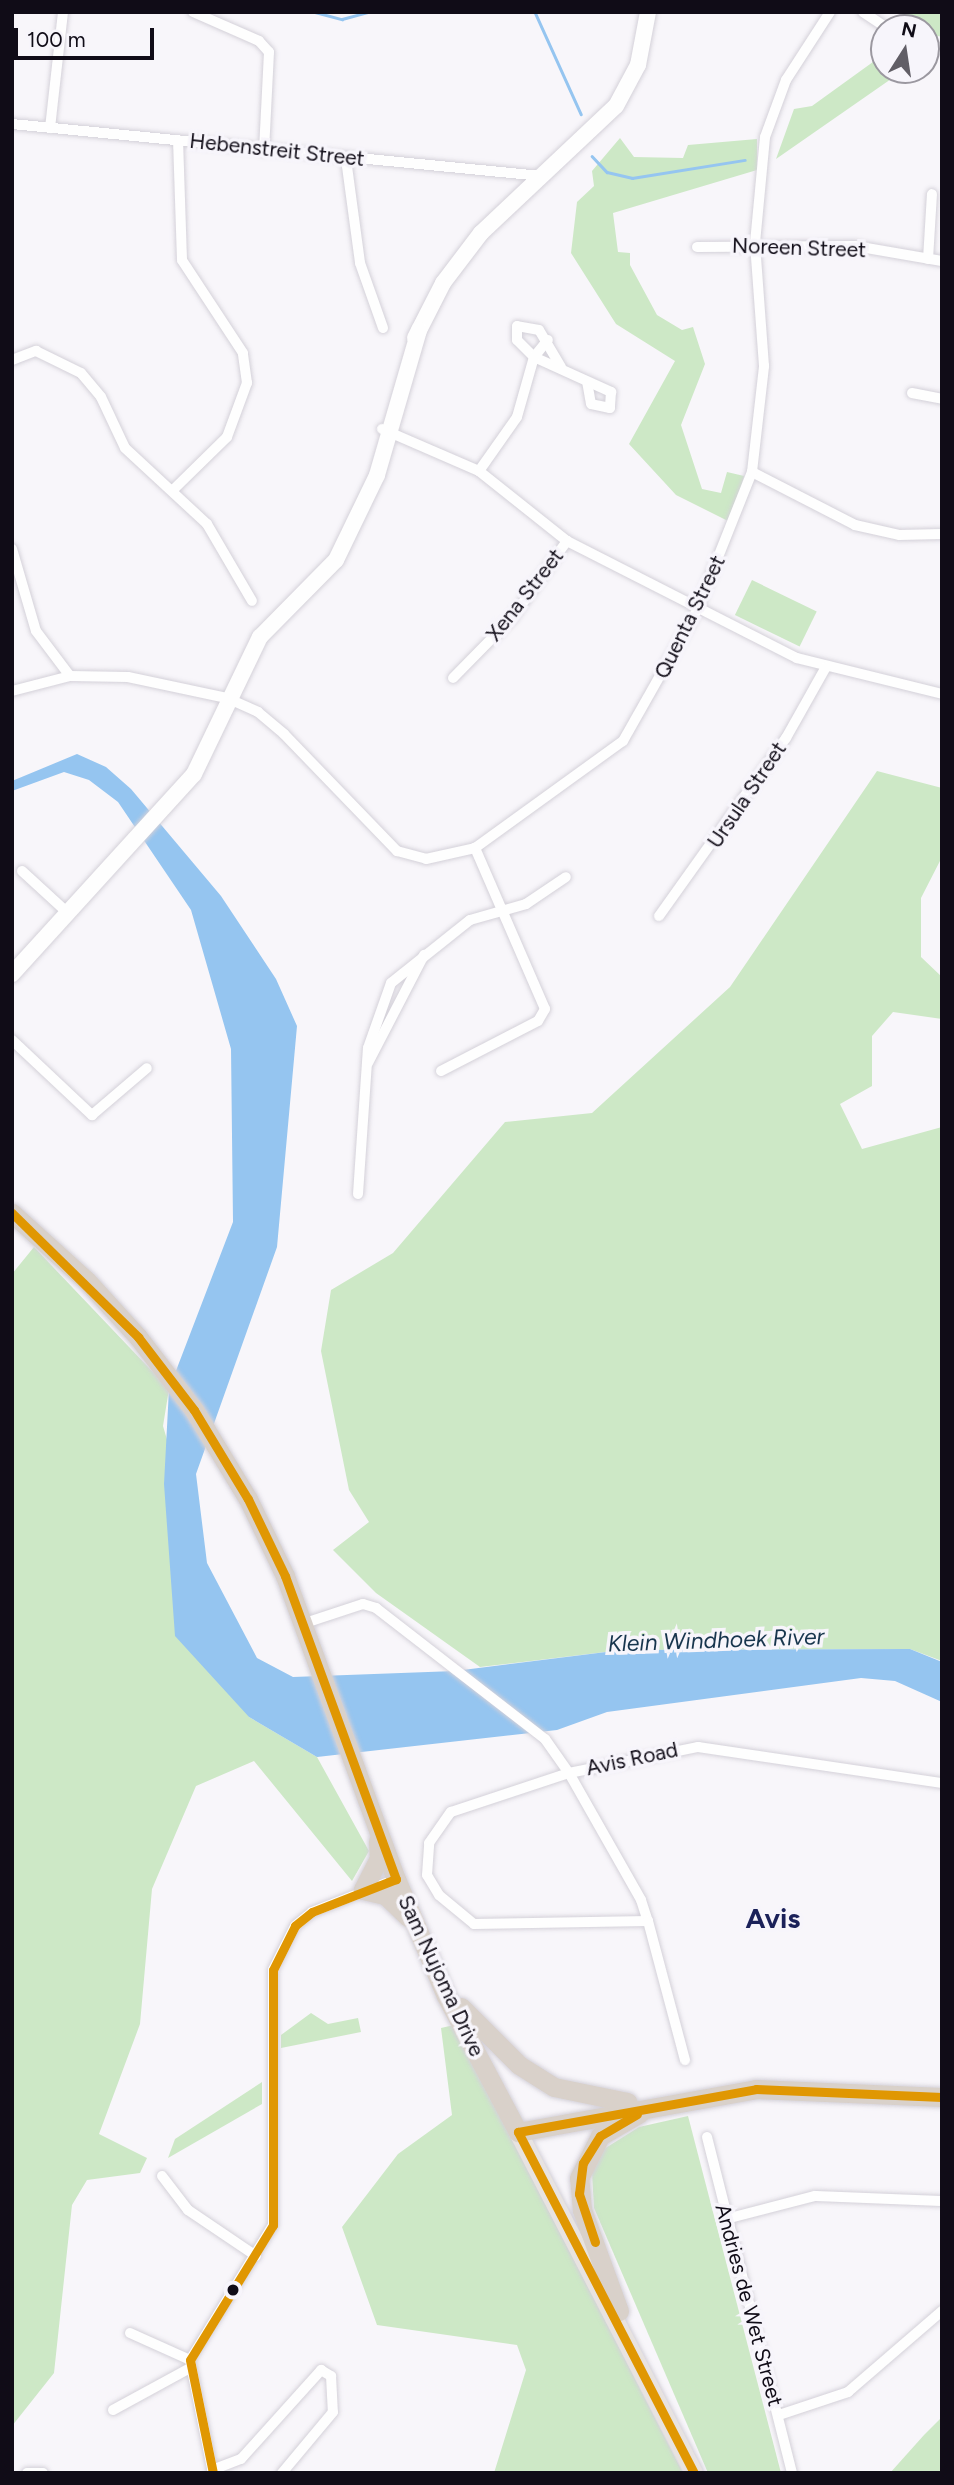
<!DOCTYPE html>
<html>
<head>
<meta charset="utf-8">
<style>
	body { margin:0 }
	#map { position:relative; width:954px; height:2485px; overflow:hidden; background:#f8f6fa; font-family:Figtree,sans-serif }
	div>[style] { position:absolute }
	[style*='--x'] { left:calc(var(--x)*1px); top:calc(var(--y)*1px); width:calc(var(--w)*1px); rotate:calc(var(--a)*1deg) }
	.green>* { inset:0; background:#cde8c6; transform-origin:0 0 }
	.water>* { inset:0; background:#95c5f0 }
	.stream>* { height:2.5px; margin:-1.25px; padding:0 1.25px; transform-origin:1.25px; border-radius:1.25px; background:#95c5f0 }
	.roads { filter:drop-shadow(0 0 2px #d4d1d9) drop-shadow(0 0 2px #d4d1d9) }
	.street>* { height:10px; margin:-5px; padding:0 5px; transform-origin:5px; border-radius:5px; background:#fefefe }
	.secondary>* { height:16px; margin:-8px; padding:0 8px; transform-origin:8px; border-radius:8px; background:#fefefe }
	.primary>* { height:18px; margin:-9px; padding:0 9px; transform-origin:9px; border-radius:9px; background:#e8e3e0 }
	.highway>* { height:19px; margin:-9.5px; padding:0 9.5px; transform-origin:9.5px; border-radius:9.5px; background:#d9d1ca }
	.bus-1>* { height:9px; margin:-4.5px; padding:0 4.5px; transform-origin:4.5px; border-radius:4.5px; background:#e09702 }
	.dots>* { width:19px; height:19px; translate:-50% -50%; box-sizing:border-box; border:4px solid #f7f5fb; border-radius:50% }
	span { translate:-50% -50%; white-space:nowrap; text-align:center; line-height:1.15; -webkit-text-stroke:7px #f7f5fb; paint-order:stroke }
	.street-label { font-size:21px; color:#100c17 }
	.water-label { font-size:23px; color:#17354d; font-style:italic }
	.district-label { font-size:28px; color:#1b2159; font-weight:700 }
	.frame { position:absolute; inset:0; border:14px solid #100c17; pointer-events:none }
	.north { position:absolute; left:870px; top:14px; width:70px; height:70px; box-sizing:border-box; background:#f7f5fb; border:2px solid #9b98a0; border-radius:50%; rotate:12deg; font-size:19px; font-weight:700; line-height:28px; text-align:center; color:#100c17 }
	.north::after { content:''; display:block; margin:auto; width:24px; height:32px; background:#615e66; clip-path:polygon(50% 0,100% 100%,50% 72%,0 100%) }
	.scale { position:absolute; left:14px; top:28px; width:140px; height:32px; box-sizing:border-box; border:4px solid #100c17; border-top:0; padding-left:9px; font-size:21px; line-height:24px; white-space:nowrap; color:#100c17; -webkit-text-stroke:5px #f7f5fb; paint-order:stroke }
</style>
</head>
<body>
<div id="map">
	<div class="green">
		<i style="clip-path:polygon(899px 12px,942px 12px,942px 37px,927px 33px)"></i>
		<i style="clip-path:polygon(884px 54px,884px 70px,904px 70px,776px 159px,794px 109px,812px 106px)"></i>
		<i style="clip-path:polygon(620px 138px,634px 157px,683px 158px,688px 145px,757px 139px,757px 170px,613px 213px,618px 252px,630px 253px,630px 265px,657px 315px,682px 330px,693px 327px,705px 364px,681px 425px,702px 489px,721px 493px,727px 472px,744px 476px,732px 523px,676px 495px,629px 444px,675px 361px,616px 324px,571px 253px,577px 202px,594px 186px,592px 171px)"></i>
		<i style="left:752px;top:580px;width:72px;height:39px;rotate:26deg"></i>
		<i style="clip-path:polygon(877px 771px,942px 788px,942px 857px,921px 898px,921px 957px,942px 977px,942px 1019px,893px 1012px,872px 1036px,872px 1086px,840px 1104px,862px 1149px,942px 1127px,942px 1661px,910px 1649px,622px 1650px,480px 1667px,376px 1593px,333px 1550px,369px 1522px,349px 1490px,321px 1351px,331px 1290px,393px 1253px,505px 1122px,592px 1113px,730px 987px)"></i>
		<i style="clip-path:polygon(34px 1247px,169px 1389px,163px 1426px,249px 1717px,317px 1757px,369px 1851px,352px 1881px,254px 1761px,196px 1786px,152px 1889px,140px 2024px,99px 2134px,147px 2158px,140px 2173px,87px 2180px,72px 2205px,54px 2373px,12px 2426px,12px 1274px)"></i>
		<i style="clip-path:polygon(311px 2013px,328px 2024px,358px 2018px,361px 2032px,281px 2048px,281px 2035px)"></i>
		<i style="clip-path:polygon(454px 2025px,683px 2473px,494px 2473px,526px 2370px,517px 2345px,377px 2325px,342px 2227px,398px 2154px,452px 2115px,441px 2028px)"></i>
		<i style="clip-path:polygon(262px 2082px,262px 2104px,168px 2158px,175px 2139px)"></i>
		<i style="clip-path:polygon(688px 2116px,781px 2473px,708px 2473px,594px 2208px,592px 2173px,604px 2149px,639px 2127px)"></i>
		<i style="clip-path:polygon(942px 2417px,942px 2473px,890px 2473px,924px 2435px)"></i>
	</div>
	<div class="water">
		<i style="clip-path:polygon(77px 754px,106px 767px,131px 789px,221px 896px,276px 979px,297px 1026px,277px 1247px,196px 1474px,207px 1563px,257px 1658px,293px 1677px,455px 1671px,622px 1650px,910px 1649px,942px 1662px,942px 1702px,895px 1681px,861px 1678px,607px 1712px,557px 1730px,317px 1757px,249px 1717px,175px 1636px,164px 1484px,169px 1389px,233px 1222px,231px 1049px,191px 910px,118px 802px,89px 780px,64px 772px,12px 791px,12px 781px)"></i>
	</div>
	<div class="stream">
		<i style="--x:315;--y:12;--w:28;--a:15"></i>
		<i style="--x:342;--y:19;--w:27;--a:-15"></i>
		<i style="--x:535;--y:12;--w:112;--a:65.7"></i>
		<i style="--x:592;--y:156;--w:22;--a:47"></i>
		<i style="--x:607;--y:172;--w:26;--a:13"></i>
		<i style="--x:632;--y:178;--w:114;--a:-9.1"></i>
	</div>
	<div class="roads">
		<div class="street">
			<i style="--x:193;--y:12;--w:72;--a:23.7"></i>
			<i style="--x:259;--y:41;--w:15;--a:48"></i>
			<i style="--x:269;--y:52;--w:99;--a:92.9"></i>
			<i style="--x:863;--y:12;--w:29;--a:34"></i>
			<i style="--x:926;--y:45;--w:16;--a:14"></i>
			<i style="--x:12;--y:124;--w:532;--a:5.61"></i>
			<i style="--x:50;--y:128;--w:117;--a:-83.6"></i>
			<i style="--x:346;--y:159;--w:105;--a:82.3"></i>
			<i style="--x:360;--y:263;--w:69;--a:70.5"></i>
			<i style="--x:697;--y:247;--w:158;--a:-0.4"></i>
			<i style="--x:855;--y:246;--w:88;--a:9.8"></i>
			<i style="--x:928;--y:259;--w:65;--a:-86.5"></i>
			<i style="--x:12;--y:360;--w:26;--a:-21"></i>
			<i style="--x:36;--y:351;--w:50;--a:26.1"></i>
			<i style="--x:81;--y:373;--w:31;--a:50"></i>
			<i style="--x:101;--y:397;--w:56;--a:64.8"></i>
			<i style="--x:125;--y:448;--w:112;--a:42.8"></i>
			<i style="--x:207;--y:524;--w:89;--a:59.7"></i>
			<i style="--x:561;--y:367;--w:43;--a:-120.7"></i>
			<i style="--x:539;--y:330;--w:22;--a:-170"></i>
			<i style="--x:517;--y:326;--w:14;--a:90"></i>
			<i style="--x:517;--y:340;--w:24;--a:45"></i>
			<i style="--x:534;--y:357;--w:85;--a:24.4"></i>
			<i style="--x:611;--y:392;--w:16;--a:94"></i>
			<i style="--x:610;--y:408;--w:19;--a:-168"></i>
			<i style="--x:591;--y:404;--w:22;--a:-100"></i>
			<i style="--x:912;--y:393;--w:31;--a:11"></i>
			<i style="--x:382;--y:429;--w:106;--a:23.4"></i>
			<i style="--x:479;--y:471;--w:112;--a:38.5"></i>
			<i style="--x:567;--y:541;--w:258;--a:27"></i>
			<i style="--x:797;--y:658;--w:149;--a:13.9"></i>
			<i style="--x:479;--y:471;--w:66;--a:-54.9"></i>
			<i style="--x:517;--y:417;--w:62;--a:-74.2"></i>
			<i style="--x:534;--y:357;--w:22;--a:-51"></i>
			<i style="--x:752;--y:472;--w:116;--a:27.2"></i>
			<i style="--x:855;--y:525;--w:45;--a:12.8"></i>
			<i style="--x:899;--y:535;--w:43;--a:-1.3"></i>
			<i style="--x:175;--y:488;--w:73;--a:-44.4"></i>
			<i style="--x:227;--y:437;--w:58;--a:-69.7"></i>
			<i style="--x:247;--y:383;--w:30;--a:-98"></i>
			<i style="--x:243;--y:353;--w:111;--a:-123.3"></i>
			<i style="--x:182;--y:260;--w:120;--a:-91.9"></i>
			<i style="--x:12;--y:549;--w:85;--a:73.7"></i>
			<i style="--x:36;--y:631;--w:56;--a:52.9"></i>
			<i style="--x:453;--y:678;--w:84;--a:-45.5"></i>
			<i style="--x:512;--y:618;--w:95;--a:-54.5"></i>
			<i style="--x:12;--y:691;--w:60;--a:-14.5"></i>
			<i style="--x:70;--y:676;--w:58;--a:1"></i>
			<i style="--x:128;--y:677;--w:101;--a:12"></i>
			<i style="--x:227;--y:698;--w:34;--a:24"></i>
			<i style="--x:258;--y:712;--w:34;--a:40"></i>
			<i style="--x:284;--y:734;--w:163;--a:46"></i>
			<i style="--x:397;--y:851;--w:30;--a:15"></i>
			<i style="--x:426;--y:859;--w:50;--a:-12.7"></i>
			<i style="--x:475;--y:848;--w:183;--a:-35.9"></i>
			<i style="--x:623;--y:741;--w:150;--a:-60.5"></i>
			<i style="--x:697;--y:610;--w:149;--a:-68.3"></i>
			<i style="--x:752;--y:472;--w:107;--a:-83.5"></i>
			<i style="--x:764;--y:366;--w:123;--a:-94.2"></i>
			<i style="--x:755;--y:243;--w:106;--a:-84.6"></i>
			<i style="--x:765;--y:137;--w:61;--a:-69.8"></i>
			<i style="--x:786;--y:80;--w:81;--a:-57.1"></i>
			<i style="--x:22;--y:871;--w:64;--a:42.5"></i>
			<i style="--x:659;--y:916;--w:219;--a:-54.5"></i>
			<i style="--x:786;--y:738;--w:81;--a:-60.6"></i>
			<i style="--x:12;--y:1040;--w:110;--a:43.2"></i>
			<i style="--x:92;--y:1115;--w:72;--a:-40.5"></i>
			<i style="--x:368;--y:1063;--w:122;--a:-62.6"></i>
			<i style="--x:441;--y:1071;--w:109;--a:-27.3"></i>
			<i style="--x:538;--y:1021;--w:14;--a:-60"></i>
			<i style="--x:545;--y:1009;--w:176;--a:-113.5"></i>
			<i style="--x:358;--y:1194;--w:146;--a:-86.1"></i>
			<i style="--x:368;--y:1048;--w:69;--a:-70.5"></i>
			<i style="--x:391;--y:983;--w:101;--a:-38.6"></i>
			<i style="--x:470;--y:920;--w:58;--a:-15.9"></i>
			<i style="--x:526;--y:904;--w:48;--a:-34"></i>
			<i style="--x:302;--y:1624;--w:64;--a:-18.2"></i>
			<i style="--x:363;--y:1604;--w:14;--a:17"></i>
			<i style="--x:376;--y:1608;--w:214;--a:37.8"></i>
			<i style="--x:545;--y:1739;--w:42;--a:54.8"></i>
			<i style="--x:569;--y:1773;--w:132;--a:-11.4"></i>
			<i style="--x:698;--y:1747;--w:247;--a:8.4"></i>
			<i style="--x:648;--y:1921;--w:174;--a:179"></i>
			<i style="--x:474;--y:1924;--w:45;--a:-140.4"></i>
			<i style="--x:439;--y:1895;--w:23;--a:-121"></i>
			<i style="--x:427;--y:1875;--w:32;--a:-86"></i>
			<i style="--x:429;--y:1843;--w:38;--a:-55"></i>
			<i style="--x:451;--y:1812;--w:124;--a:-18.3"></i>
			<i style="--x:569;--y:1773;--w:146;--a:60.4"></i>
			<i style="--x:641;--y:1900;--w:22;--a:72"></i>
			<i style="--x:648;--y:1921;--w:144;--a:75.1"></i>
			<i style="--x:707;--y:2137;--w:347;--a:75.8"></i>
			<i style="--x:162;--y:2176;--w:43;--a:52.6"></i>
			<i style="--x:188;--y:2210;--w:82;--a:34.1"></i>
			<i style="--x:726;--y:2219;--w:92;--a:-14.5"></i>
			<i style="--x:815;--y:2196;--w:127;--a:2.3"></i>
			<i style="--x:130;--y:2333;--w:66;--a:24.2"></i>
			<i style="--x:113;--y:2410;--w:88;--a:-28.6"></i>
			<i style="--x:779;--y:2415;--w:73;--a:-18.4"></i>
			<i style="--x:848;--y:2392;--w:124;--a:-40.8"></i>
			<i style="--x:212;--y:2470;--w:31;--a:-21"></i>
			<i style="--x:241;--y:2459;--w:120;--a:-48"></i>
			<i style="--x:321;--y:2370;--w:12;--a:31"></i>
			<i style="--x:331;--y:2376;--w:36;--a:87"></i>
			<i style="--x:333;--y:2412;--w:80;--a:129.9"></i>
			<i style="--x:27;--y:2473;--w:16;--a:0"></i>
			<i style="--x:213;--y:2473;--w:115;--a:-101.5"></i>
			<i style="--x:190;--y:2360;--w:158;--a:-58.4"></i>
			<i style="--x:273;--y:2225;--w:255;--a:-90"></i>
			<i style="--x:273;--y:1970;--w:49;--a:-63.4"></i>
			<i style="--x:295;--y:1926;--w:22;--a:-39"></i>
			<i style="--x:312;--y:1912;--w:90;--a:-21.4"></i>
		</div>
		<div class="secondary">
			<i style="--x:415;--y:338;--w:62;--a:-63"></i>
			<i style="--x:443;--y:283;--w:63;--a:-52.8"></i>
			<i style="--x:481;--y:233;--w:185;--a:-43.3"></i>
			<i style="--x:616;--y:106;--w:47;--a:-61.8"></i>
			<i style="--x:638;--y:65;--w:54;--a:-79.3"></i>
			<i style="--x:12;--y:974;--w:270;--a:-47.7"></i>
			<i style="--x:194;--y:774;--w:152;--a:-64.3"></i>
			<i style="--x:260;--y:637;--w:108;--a:-45.4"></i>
			<i style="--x:336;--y:560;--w:94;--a:-64.2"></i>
			<i style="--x:377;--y:475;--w:151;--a:-73.8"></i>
		</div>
		<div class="primary">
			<i style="--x:518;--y:2132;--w:384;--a:62.7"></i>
		</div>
		<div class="highway">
			<i style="--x:12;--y:1213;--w:101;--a:42.2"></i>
			<i style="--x:87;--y:1281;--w:76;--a:47.7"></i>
			<i style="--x:138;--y:1337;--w:92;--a:52.5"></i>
			<i style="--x:194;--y:1410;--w:104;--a:58.8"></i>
			<i style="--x:248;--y:1499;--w:85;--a:64.3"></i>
			<i style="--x:285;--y:1576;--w:323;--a:69.9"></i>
			<i style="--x:396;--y:1879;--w:127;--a:66.9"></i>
			<i style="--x:446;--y:1996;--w:154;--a:62.1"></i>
			<i style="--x:518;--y:2132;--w:242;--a:-10.2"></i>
			<i style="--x:756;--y:2089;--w:186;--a:2.5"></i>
			<i style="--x:378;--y:1841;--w:17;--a:87"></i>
			<i style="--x:379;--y:1858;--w:36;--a:117"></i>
			<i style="--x:363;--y:1890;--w:23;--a:13"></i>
			<i style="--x:385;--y:1895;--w:32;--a:44"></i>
			<i style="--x:461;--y:2007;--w:82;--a:45"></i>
			<i style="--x:519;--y:2065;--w:41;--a:32.2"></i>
			<i style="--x:554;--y:2087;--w:75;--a:11.6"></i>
			<i style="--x:619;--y:2311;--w:108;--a:-110.1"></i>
			<i style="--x:582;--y:2210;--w:32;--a:-95"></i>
			<i style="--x:579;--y:2178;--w:47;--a:-63.4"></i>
			<i style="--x:600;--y:2136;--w:46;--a:-29.9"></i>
		</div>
	</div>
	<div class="bus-1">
		<i style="--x:12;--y:1213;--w:177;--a:44.5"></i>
		<i style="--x:138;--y:1337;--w:92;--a:52.5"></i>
		<i style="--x:194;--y:1410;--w:104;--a:58.8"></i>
		<i style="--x:248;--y:1499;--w:85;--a:64.3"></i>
		<i style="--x:285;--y:1576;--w:323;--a:69.9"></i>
		<i style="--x:396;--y:1879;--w:90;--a:158.6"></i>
		<i style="--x:312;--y:1912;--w:22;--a:141"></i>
		<i style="--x:295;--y:1926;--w:49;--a:116.6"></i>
		<i style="--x:273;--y:1970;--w:255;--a:90"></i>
		<i style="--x:273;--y:2225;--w:158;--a:121.6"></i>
		<i style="--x:190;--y:2360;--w:115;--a:78.5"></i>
		<i style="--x:595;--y:2242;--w:51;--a:-108.4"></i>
		<i style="--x:579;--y:2194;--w:31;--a:-83"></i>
		<i style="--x:583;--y:2163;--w:32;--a:-58"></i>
		<i style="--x:600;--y:2136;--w:43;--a:-30.7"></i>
		<i style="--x:694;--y:2473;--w:384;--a:-117.3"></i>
		<i style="--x:518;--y:2132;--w:242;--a:-10.2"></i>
		<i style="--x:756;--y:2089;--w:186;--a:2.5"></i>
	</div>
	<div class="dots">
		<i style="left:233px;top:2290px;background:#100c17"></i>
	</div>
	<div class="street-label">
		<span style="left:277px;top:150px;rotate:6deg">Hebenstreit Street</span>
		<span style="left:799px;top:248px;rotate:2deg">Noreen Street</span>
		<span style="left:525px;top:595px;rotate:-52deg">Xena Street</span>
		<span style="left:690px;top:617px;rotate:-64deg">Quenta Street</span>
		<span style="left:747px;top:795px;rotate:-56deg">Ursula Street</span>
		<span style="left:632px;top:1759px;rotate:-12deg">Avis Road</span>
		<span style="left:441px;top:1976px;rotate:65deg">Sam Nujoma Drive</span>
		<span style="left:749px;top:2305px;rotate:75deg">Andries de Wet Street</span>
	</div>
	<div class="water-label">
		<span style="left:716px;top:1640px;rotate:-2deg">Klein Windhoek River</span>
	</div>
	<div class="district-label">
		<span style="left:773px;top:1918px">Avis</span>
	</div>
	<div class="frame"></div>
	<div class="north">N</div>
	<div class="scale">100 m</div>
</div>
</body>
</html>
